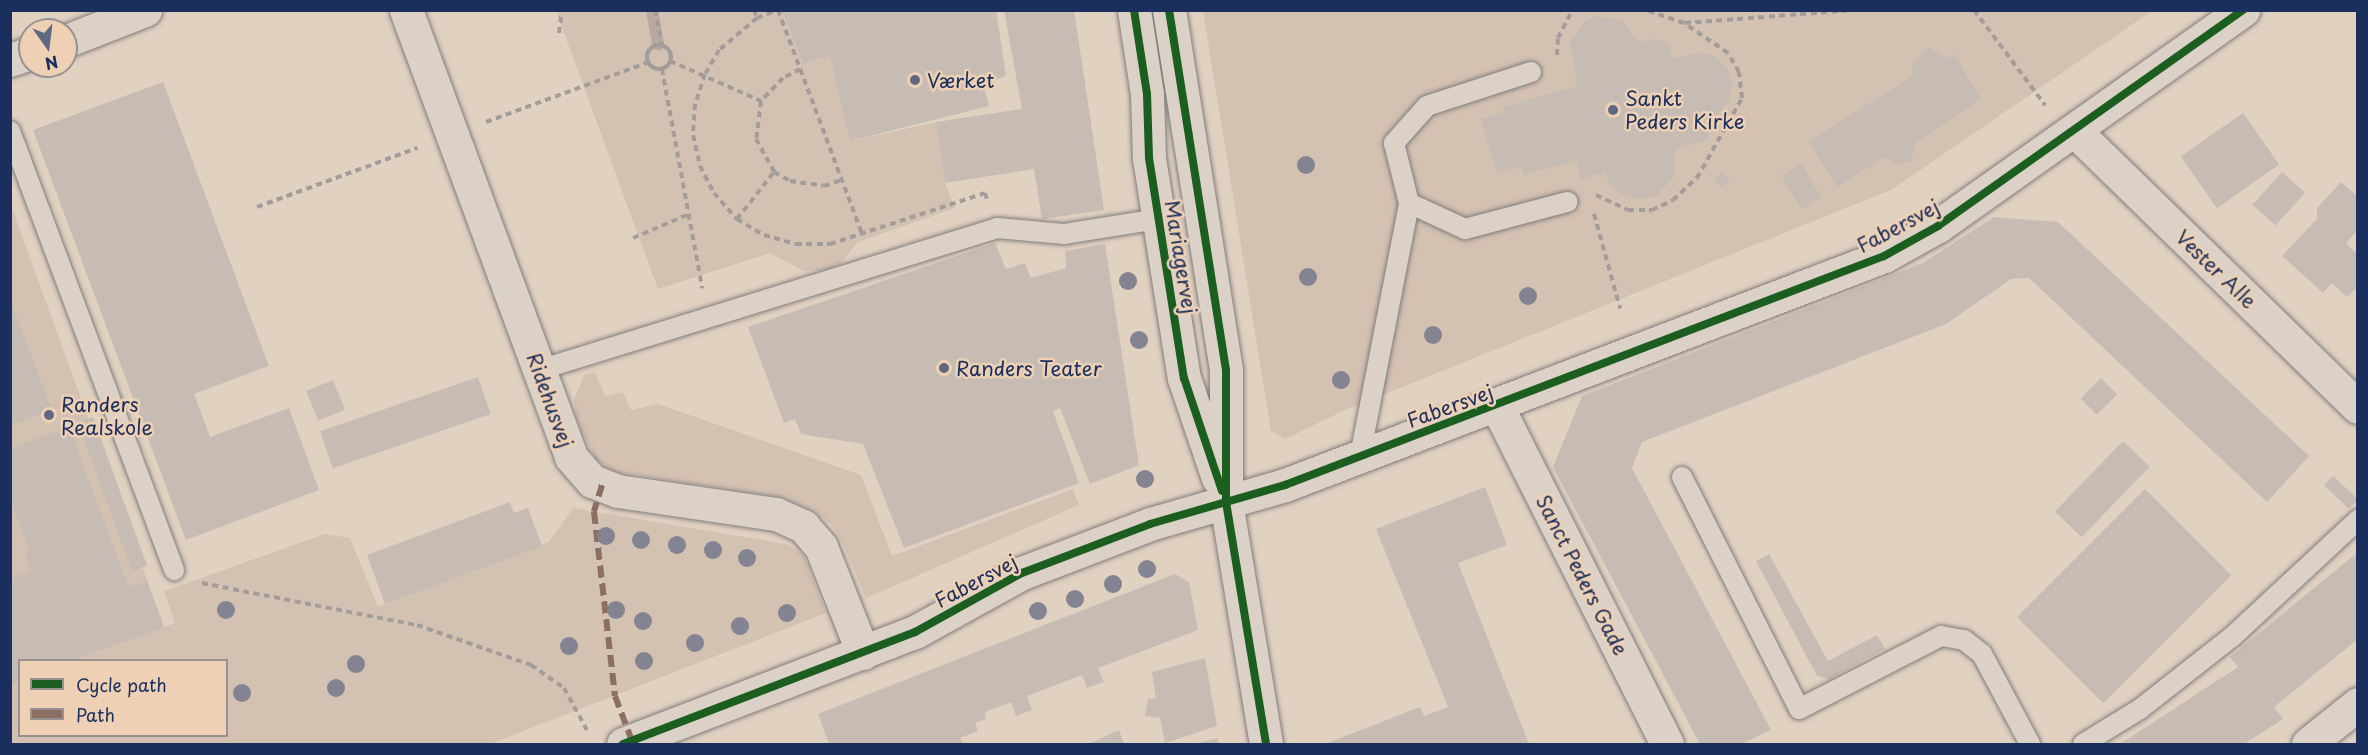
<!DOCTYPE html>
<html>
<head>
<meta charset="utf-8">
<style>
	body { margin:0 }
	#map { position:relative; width:2368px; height:755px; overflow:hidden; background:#e1d1c1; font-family:"Playpen Sans",sans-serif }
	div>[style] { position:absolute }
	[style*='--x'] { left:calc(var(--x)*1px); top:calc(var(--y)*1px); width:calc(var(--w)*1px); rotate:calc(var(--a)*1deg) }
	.built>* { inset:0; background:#d3c1b2 }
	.green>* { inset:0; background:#d3c1b1 }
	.stream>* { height:12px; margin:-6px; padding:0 6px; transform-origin:6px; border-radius:6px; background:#b8aaa3 }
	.building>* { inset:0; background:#c7bcb3; transform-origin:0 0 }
	.path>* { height:4px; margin-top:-2px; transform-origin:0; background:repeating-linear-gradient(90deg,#a29c9b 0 6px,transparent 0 10.5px) }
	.path>.ring { margin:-2px; padding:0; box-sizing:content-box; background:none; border:4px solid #a29c9b; border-radius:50% }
	.roads { filter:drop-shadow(0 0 2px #807d7e) drop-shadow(0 0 2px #807d7e) }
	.service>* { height:20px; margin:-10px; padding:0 10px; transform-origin:10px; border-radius:10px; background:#dcd1c6 }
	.minor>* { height:33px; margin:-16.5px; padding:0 16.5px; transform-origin:16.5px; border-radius:16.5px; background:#dcd1c6 }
	.tertiary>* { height:33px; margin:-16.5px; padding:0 16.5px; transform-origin:16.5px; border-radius:16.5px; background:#dcd1c6 }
	.quiet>* { height:6px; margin-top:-3px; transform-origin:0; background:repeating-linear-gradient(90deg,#8d6e63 0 12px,transparent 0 18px) }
	.cycleway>* { height:8px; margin:-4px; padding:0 4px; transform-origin:4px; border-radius:4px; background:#1b5e20 }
	.trees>* { width:18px; height:18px; margin:-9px; border-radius:50%; background:#838391 }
	.dots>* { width:16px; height:16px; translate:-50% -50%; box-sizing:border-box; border:3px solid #eed1b4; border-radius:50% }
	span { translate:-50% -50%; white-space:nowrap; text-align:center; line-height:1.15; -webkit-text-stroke:5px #eed1b4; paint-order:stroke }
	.poi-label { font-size:20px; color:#1b2f5e }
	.left { translate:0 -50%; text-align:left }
	.street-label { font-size:20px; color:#1b2f5e }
	.frame { position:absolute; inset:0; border:12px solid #1b2f5e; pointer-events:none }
	.legend { position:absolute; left:18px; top:659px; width:210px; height:78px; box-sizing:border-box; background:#eed1b4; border:2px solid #9a9092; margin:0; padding:8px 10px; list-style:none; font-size:18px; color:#1b2f5e }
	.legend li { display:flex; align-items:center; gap:12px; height:30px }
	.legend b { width:30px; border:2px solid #9a9092 }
	.north { position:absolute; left:18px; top:18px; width:60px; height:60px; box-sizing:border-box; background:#eed1b4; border:2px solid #9a9092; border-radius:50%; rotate:166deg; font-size:16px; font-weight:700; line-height:24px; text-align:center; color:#1b2f5e }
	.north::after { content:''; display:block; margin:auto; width:21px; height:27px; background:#606881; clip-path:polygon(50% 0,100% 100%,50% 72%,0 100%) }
</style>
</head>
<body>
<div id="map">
	<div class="built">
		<i style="clip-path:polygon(10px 203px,164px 627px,74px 660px,20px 660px,19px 681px,11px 684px)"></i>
	</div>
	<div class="green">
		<i style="clip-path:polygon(556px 11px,781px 11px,803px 64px,830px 56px,851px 141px,936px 122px,945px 183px,955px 208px,858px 242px,841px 263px,825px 271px,804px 271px,770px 253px,658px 289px)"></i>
		<i style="clip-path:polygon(1203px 11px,2152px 11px,1891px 190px,1345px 410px,1285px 439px,1271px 431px)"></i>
		<i style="clip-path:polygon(595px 372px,605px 396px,623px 392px,631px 410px,658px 404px,861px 475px,892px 556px,1073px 489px,1079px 505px,866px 598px,842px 541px,832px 525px,811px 510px,781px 497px,611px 471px,595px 459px,577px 420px,574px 400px,584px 375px)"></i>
		<i style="clip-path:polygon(573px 508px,786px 544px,803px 554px,826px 613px,490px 744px,11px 744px,11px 684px,19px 681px,20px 736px,226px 736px,226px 660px,74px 660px,175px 623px,164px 591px,325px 534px,350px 538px,378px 607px,549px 542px)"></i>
	</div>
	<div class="stream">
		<i style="--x:652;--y:10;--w:35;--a:80"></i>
	</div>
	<div class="building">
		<i style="clip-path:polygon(781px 10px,996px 10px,1006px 76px,983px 84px,989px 106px,850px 141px,830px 56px,803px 64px)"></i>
		<i style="clip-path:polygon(1004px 10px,1074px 10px,1104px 210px,1042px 219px,1034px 169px,945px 183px,936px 122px,1022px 109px)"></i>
		<i style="clip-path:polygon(1597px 16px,1623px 21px,1638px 42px,1656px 39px,1669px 44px,1673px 59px,1703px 52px,1718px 58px,1728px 70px,1732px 86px,1729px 101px,1719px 114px,1705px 121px,1710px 139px,1674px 150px,1674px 177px,1655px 197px,1628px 198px,1609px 185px,1605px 172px,1581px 179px,1576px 160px,1524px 175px,1522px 167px,1497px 174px,1481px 119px,1504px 112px,1503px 107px,1577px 86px,1570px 43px,1585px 21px)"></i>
		<i style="clip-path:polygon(1928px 48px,1948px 58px,1954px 54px,1981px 99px,1916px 142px,1911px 161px,1899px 165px,1885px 157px,1837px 187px,1809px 141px,1913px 76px,1912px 65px)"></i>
		<i style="clip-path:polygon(163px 82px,269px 366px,194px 394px,210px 437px,289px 408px,319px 490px,186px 540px,33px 130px)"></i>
		<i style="left:2243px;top:113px;width:63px;height:76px;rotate:55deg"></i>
		<i style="left:1801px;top:164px;width:39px;height:23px;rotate:59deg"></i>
		<i style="clip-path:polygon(1721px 172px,1730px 178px,1723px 187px,1714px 182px)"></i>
		<i style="left:2282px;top:172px;width:31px;height:44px;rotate:42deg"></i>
		<i style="clip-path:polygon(2341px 182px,2358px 197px,2358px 230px,2346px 243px,2358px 255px,2358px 287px,2347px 297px,2332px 283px,2323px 293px,2282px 256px,2317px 219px,2317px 208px)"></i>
		<i style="clip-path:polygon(1994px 217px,2058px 222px,2309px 456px,2267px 502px,2029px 278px,2011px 279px,1946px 324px,1642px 442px,1632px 468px,1771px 730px,1741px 744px,1700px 744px,1553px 467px,1582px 396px,1923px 263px)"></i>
		<i style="clip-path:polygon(995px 243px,1006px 269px,1025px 263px,1031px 278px,1066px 268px,1065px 251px,1105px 244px,1139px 465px,1090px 484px,1060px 408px,1053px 411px,1079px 483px,904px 548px,863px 444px,801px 434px,795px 419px,784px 423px,748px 327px)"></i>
		<i style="clip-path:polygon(10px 300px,52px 410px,10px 425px)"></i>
		<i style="left:478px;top:377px;width:39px;height:167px;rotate:71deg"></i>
		<i style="left:2101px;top:378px;width:23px;height:29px;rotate:45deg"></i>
		<i style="left:333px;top:380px;width:32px;height:29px;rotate:68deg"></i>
		<i style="left:93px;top:417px;width:158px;height:16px;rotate:70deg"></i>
		<i style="clip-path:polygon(69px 427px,129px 588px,147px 581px,164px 627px,74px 660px,20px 660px,20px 681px,10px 684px,10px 579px,31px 571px,25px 555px,30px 552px,10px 499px,10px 449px)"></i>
		<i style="left:2123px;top:441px;width:37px;height:98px;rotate:44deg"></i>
		<i style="left:2333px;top:476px;width:34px;height:13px;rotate:43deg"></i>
		<i style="clip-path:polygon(1485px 487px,1507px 545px,1458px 563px,1529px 744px,1325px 744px,1420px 707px,1424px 716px,1448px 707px,1376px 529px)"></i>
		<i style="left:2145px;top:489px;width:122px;height:181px;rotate:45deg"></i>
		<i style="clip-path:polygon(510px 502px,514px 513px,528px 508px,542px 546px,385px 604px,367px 555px)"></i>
		<i style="clip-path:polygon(2358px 552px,2358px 639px,2274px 707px,2283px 719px,2244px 744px,2120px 744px,2238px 667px,2230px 657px)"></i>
		<i style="clip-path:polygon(1769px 554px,1828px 661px,1877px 635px,1885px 649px,1829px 679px,1817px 676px,1756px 561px)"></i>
		<i style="clip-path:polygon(1175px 574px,1189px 582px,1198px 630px,1098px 668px,1104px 682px,1087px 688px,1082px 675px,1027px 696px,1032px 710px,1016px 716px,1011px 702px,985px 712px,986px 719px,975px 723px,978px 731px,960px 738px,963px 744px,829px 744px,818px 714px)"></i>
		<i style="clip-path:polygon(1205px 658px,1217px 726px,1165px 743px,1160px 718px,1145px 716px,1148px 699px,1156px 698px,1152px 672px)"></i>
		<i style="clip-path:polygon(1119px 730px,1124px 744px,1089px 744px)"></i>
		<i style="clip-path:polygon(1217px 738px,1219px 744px,1196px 744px)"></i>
	</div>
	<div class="path">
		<i style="--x:655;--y:10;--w:36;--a:79"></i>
		<i style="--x:754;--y:10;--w:9;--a:69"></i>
		<i style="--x:757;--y:18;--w:50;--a:139.9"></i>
		<i style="--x:719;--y:50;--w:28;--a:120"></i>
		<i style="--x:705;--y:74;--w:32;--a:108"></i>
		<i style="--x:695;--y:104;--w:31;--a:94"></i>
		<i style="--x:693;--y:135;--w:32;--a:77"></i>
		<i style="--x:700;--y:166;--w:30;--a:63"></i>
		<i style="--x:714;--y:193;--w:35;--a:49"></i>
		<i style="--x:737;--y:219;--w:31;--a:31"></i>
		<i style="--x:764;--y:235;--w:33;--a:16"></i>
		<i style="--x:796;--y:244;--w:34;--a:0"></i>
		<i style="--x:830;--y:244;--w:163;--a:-18.2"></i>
		<i style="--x:985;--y:193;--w:6;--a:72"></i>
		<i style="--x:778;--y:10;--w:239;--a:69.4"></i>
		<i style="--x:1974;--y:10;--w:119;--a:53.2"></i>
		<i style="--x:757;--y:18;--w:22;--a:-22"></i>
		<i style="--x:1685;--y:23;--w:169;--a:-4.4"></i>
		<i style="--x:559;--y:33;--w:23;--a:-83"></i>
		<i class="ring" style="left:647px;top:45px;width:20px;height:20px"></i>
		<i style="--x:1557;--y:55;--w:17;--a:-87"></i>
		<i style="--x:1558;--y:38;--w:31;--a:-63"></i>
		<i style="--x:670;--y:61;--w:99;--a:23.7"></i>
		<i style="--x:662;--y:69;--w:223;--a:79.6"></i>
		<i style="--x:800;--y:69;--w:19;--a:152"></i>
		<i style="--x:783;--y:78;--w:32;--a:134"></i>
		<i style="--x:761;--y:101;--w:38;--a:97"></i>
		<i style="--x:756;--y:139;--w:38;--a:61"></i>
		<i style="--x:774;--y:172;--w:18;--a:29"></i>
		<i style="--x:790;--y:181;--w:34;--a:8"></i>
		<i style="--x:824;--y:186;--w:18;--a:-19"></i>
		<i style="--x:486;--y:122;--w:174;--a:-20.2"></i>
		<i style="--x:1596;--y:195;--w:35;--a:25"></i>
		<i style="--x:1628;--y:210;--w:24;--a:0"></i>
		<i style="--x:1652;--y:210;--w:23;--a:-25"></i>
		<i style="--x:1673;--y:200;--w:33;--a:-43"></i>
		<i style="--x:1697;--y:178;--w:92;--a:-60.6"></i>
		<i style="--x:1742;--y:98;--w:26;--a:-97"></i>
		<i style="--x:1739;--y:72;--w:22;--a:-120"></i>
		<i style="--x:1728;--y:53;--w:53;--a:-145.7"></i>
		<i style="--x:1684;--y:23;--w:39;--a:-161"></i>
		<i style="--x:257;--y:207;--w:171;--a:-20.2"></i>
		<i style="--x:1594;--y:214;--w:98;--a:74.5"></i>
		<i style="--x:737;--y:219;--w:60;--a:-51.8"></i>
		<i style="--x:633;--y:238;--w:61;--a:-23.2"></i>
		<i style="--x:202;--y:583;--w:219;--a:11.1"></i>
		<i style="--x:417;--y:625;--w:121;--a:19.3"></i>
		<i style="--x:531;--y:665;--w:40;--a:34.9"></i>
		<i style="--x:564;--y:688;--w:50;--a:61.4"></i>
	</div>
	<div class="roads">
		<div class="service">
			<i style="--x:1531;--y:72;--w:109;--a:161.9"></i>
			<i style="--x:1427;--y:106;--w:50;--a:131.7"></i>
			<i style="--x:1394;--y:143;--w:62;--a:76"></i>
			<i style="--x:1409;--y:203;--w:62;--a:24.9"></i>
			<i style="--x:1465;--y:229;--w:106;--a:-14.8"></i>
			<i style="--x:10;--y:131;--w:469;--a:69.5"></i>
			<i style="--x:539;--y:370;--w:480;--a:-17.2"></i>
			<i style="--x:997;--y:228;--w:67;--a:5.1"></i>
			<i style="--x:1064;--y:234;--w:95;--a:-9.1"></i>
			<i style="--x:1360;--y:456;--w:258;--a:-79"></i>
			<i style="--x:1682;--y:477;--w:260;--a:63.2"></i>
			<i style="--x:1799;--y:709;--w:160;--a:-27.2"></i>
			<i style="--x:1941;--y:636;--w:23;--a:10"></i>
			<i style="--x:1964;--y:640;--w:23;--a:38"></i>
			<i style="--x:1982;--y:654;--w:102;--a:61.9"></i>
			<i style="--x:2083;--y:744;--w:67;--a:-31.6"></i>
			<i style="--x:2140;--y:709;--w:118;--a:-38.1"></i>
			<i style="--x:2233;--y:636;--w:171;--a:-42.9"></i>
		</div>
		<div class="minor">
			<i style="--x:406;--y:10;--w:476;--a:69.7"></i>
			<i style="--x:571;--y:457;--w:32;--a:49"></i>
			<i style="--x:592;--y:481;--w:28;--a:21"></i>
			<i style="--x:618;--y:491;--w:160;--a:8.3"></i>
			<i style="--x:776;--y:514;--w:30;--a:24"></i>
			<i style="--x:803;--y:526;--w:28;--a:49"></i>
			<i style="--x:821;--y:547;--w:114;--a:68.4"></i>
			<i style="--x:66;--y:41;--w:85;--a:-21.4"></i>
			<i style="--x:10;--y:60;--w:21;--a:-19"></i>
			<i style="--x:2075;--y:131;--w:395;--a:44.3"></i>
			<i style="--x:1497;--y:406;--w:378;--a:63.3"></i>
			<i style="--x:623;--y:744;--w:313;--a:-21"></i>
			<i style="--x:915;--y:632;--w:122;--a:-28.9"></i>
			<i style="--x:1022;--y:573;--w:137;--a:-20.9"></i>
			<i style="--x:1150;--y:524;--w:141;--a:-16.1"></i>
			<i style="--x:1285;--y:485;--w:641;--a:-20.92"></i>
			<i style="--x:1884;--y:256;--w:62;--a:-29.1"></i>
			<i style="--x:1938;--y:226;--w:374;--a:-35.3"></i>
			<i style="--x:2308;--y:744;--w:64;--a:-38.7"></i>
		</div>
		<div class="tertiary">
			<i style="--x:1134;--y:10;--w:85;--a:81.2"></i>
			<i style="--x:1147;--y:94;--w:64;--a:88.2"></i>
			<i style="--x:1149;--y:158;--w:223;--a:81"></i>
			<i style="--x:1184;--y:378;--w:106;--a:71.2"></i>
			<i style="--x:1169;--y:10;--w:364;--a:81"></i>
			<i style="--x:1226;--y:370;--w:132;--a:90"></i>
			<i style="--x:1226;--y:502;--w:245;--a:80.6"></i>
		</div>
	</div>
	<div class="quiet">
		<i style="--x:602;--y:485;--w:28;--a:107"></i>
		<i style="--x:594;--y:512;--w:185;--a:83.5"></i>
		<i style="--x:615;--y:696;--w:48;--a:69.3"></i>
	</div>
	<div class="cycleway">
		<i style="--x:1134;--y:10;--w:85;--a:81.2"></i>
		<i style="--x:1147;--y:94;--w:64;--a:88.2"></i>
		<i style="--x:1149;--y:158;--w:223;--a:81"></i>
		<i style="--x:1184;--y:378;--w:119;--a:71.4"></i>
		<i style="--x:1169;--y:10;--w:364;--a:81"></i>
		<i style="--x:1226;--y:370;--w:132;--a:90"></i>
		<i style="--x:1226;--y:502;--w:245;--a:80.6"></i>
		<i style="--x:623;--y:744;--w:313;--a:-21"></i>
		<i style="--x:915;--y:632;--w:122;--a:-28.9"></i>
		<i style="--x:1022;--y:573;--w:137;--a:-20.9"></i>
		<i style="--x:1150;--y:524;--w:141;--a:-16.1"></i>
		<i style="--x:1285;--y:485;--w:641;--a:-20.92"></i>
		<i style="--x:1884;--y:256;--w:62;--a:-29.1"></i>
		<i style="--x:1938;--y:226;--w:374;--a:-35.3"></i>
	</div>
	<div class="trees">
		<i style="left:1306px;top:165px"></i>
		<i style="left:1308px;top:277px"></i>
		<i style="left:1128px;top:281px"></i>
		<i style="left:1528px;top:296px"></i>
		<i style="left:1433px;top:335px"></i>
		<i style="left:1139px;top:340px"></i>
		<i style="left:1341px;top:380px"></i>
		<i style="left:1145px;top:479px"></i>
		<i style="left:606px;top:536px"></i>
		<i style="left:641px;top:540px"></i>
		<i style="left:677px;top:545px"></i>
		<i style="left:713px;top:550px"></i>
		<i style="left:747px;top:558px"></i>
		<i style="left:1147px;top:569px"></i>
		<i style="left:1113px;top:584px"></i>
		<i style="left:1075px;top:599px"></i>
		<i style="left:226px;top:610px"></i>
		<i style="left:616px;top:610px"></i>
		<i style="left:1038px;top:611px"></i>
		<i style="left:787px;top:613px"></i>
		<i style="left:643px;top:621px"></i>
		<i style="left:740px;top:626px"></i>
		<i style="left:695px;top:643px"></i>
		<i style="left:569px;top:646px"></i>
		<i style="left:644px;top:661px"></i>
		<i style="left:356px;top:664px"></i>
		<i style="left:336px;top:688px"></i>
		<i style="left:242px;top:693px"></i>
	</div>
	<div class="dots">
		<i style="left:915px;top:80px;background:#606881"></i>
		<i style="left:1613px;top:110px;background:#606881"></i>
		<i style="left:944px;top:368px;background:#606881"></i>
		<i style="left:49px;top:415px;background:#606881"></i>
	</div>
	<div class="poi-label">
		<span class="left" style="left:927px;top:80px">Værket</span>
		<span class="left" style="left:1625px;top:110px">Sankt<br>Peders Kirke</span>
		<span class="left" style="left:956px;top:368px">Randers Teater</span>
		<span class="left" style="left:61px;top:416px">Randers<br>Realskole</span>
	</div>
	<div class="street-label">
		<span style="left:1898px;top:226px;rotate:-28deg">Fabersvej</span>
		<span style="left:1181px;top:257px;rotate:81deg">Mariagervej</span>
		<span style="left:2216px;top:269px;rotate:44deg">Vester Alle</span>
		<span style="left:550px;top:400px;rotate:70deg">Ridehusvej</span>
		<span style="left:1450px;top:406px;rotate:-20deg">Fabersvej</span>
		<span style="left:1582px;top:575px;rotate:63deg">Sanct Peders Gade</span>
		<span style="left:976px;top:581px;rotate:-28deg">Fabersvej</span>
	</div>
	<div class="frame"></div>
	<ul class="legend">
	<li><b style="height:8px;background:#1b5e20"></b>Cycle path</li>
	<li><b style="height:8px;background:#8d6e63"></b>Path</li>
	</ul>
	<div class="north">N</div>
</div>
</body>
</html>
